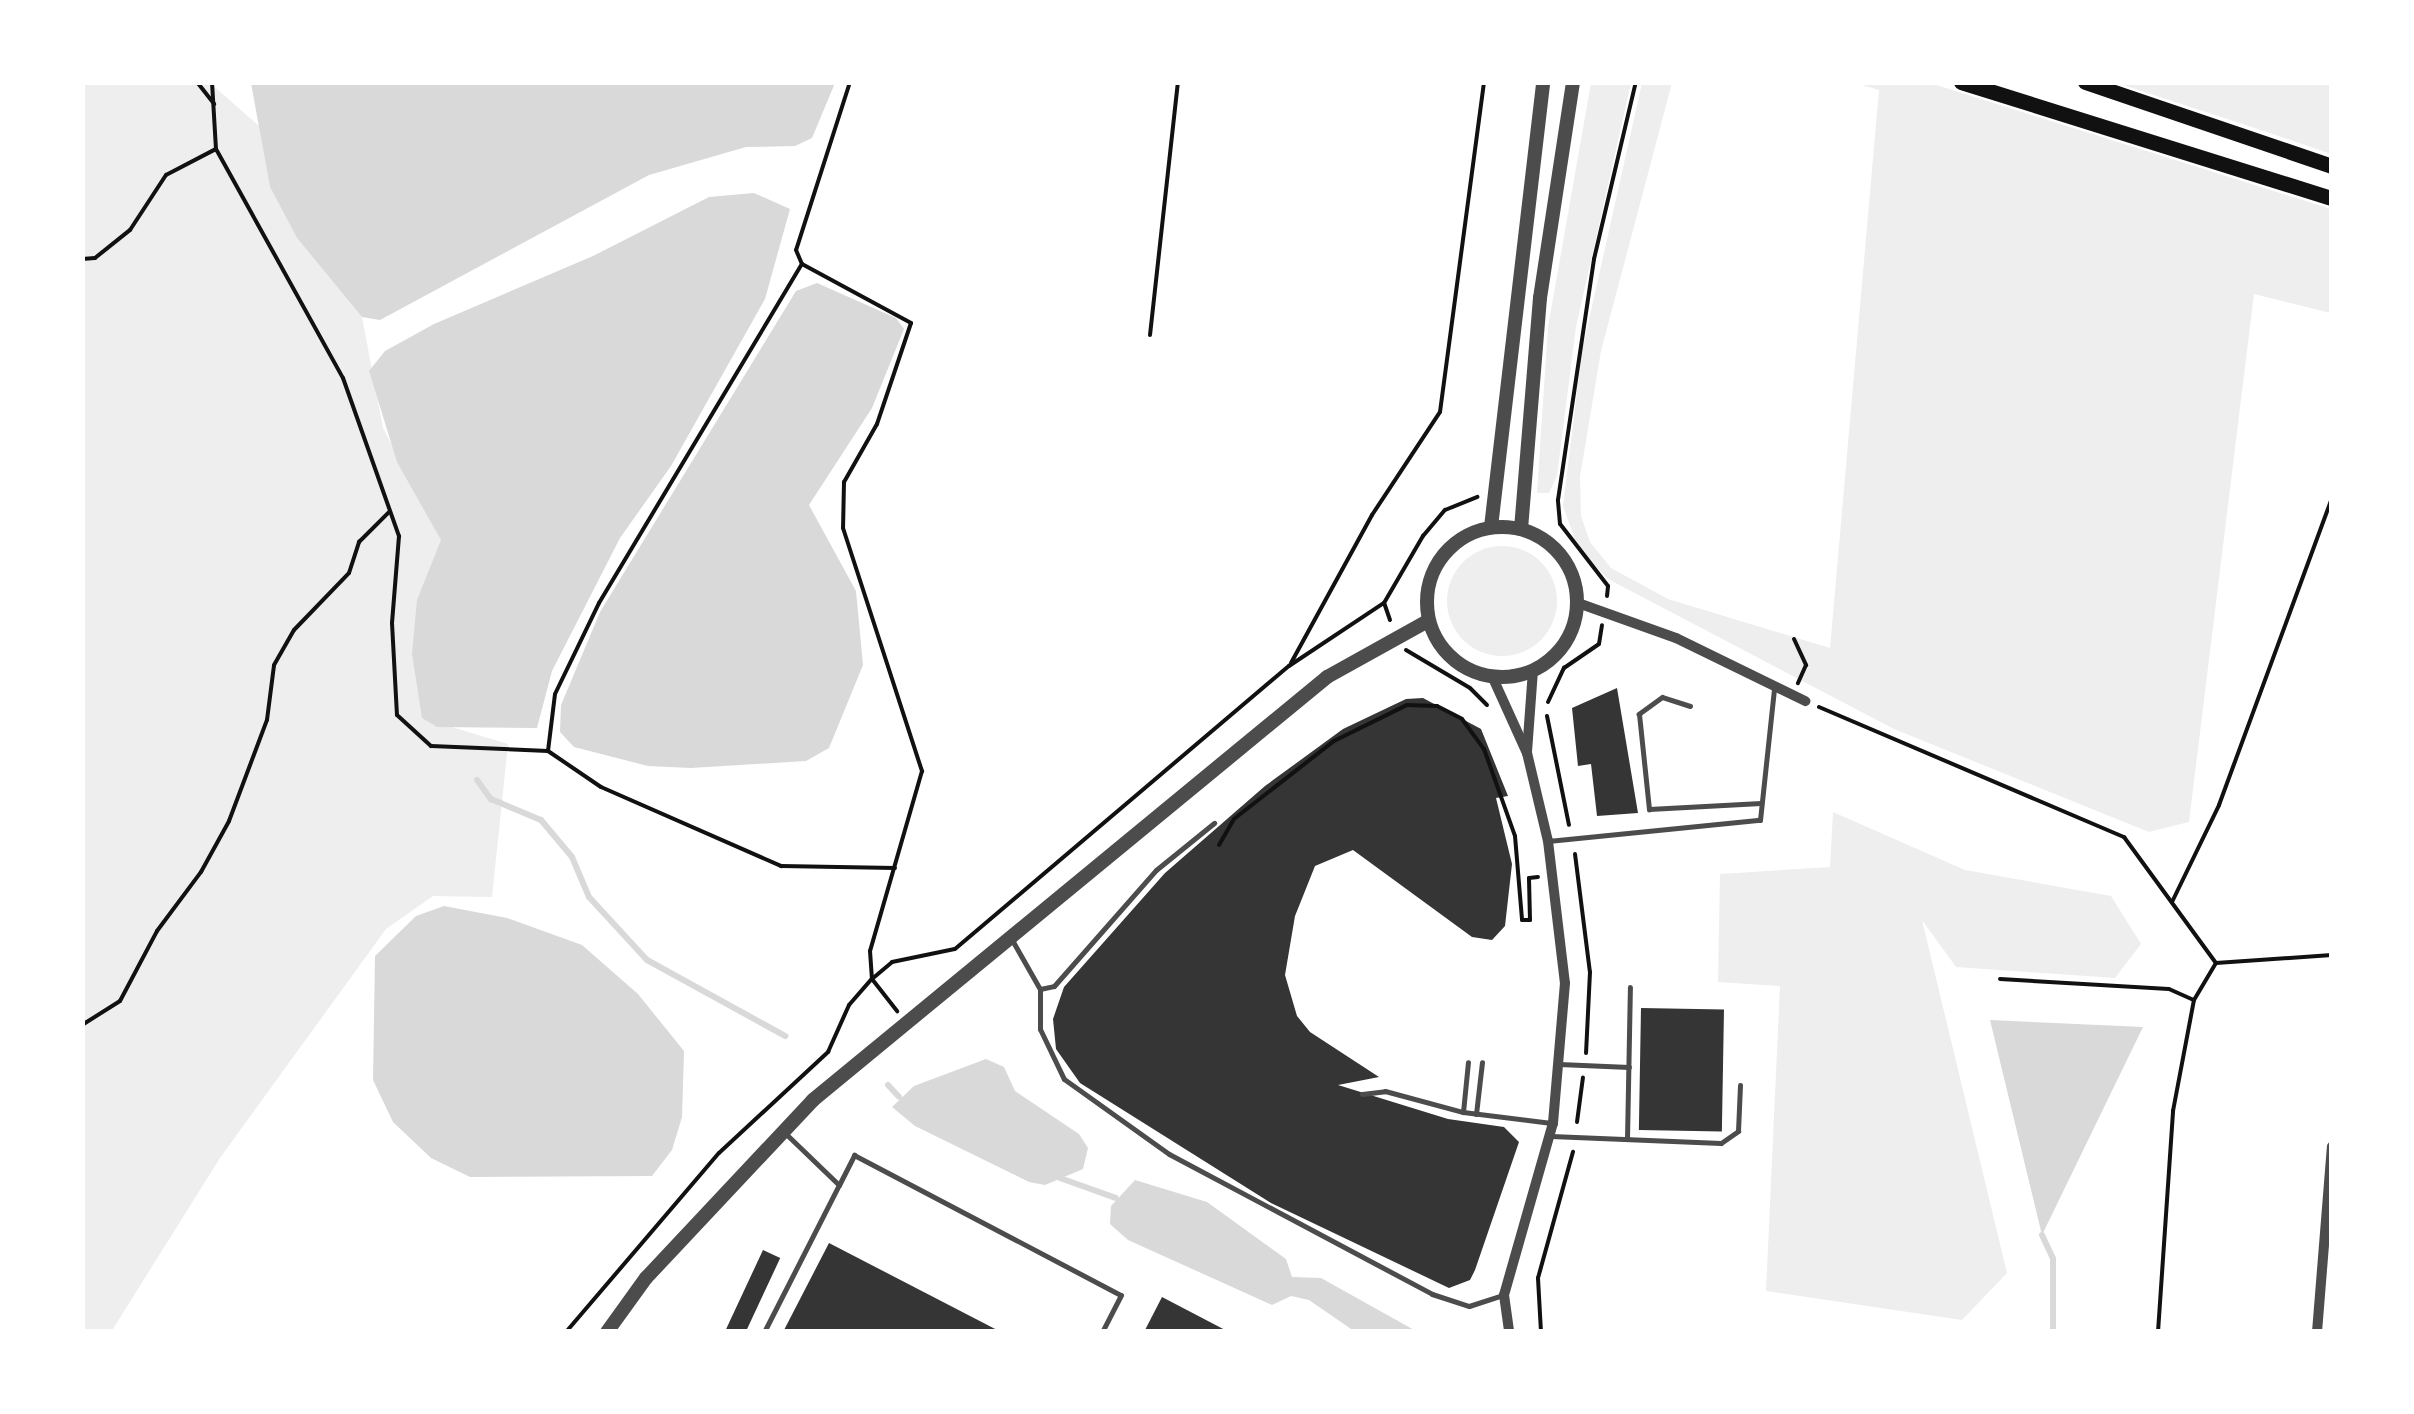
<!DOCTYPE html>
<html>
<head>
<meta charset="utf-8">
<style>
	body { margin:0 }
	#map { position:relative; width:2414px; height:1414px; overflow:hidden; background:#fff; font-family:Manrope,sans-serif }
	div>[style] { position:absolute }
	[style*='--x'] { left:calc(var(--x)*1px); top:calc(var(--y)*1px); width:calc(var(--w)*1px); rotate:calc(var(--a)*1deg) }
	.green>* { inset:0; background:#eee }
	.round { border-radius:50% }
	.water>* { inset:0; background:#d9d9d9 }
	.stream>* { height:6px; margin:-3px; padding:0 3px; transform-origin:3px; border-radius:3px; background:#d9d9d9 }
	.building>* { inset:0; background:#353535; transform-origin:0 0 }
	.path>* { height:4px; margin:-2px; padding:0 2px; transform-origin:2px; border-radius:2px; background:#111 }
	.service>* { height:5px; margin:-2.5px; padding:0 2.5px; transform-origin:2.5px; border-radius:2.5px; background:#4c4c4c }
	.minor>* { height:10px; margin:-5px; padding:0 5px; transform-origin:5px; border-radius:5px; background:#4c4c4c }
	.tertiary>* { height:14px; margin:-7px; padding:0 7px; transform-origin:7px; border-radius:7px; background:#4c4c4c }
	.tertiary>.ring { margin:-7px; padding:0; box-sizing:content-box; background:none; border:14px solid #4c4c4c; border-radius:50% }
	.secondary>* { height:15px; margin:-7.5px; padding:0 7.5px; transform-origin:7.5px; border-radius:7.5px; background:#111 }
	span { translate:-50% -50%; white-space:nowrap; text-align:center; line-height:1.15; -webkit-text-stroke:8px #fff; paint-order:stroke }
	.frame { position:absolute; inset:0; border:85px solid #fff; pointer-events:none }
</style>
</head>
<body>
<div id="map">
	<div class="green">
		<i style="clip-path:polygon(82px 83px,210px 83px,259px 126px,270px 187px,297px 238px,362px 317px,383px 428px,441px 540px,422px 718px,508px 744px,492px 897px,433px 896px,386px 929px,220px 1158px,111px 1332px,82px 1331px)"></i>
		<i style="clip-path:polygon(1591px 83px,1631px 83px,1576px 327px,1557px 476px,1549px 493px,1537px 493px,1548px 327px)"></i>
		<i style="clip-path:polygon(1642px 83px,1672px 83px,1601px 351px,1580px 477px,1581px 516px,1590px 542px,1611px 568px,1668px 599px,1830px 648px,1879px 90px,1855px 83px,1930px 83px,2331px 209px,2331px 313px,2254px 294px,2189px 822px,2149px 832px,1894px 729px,1608px 579px,1578px 548px,1563px 506px,1582px 351px)"></i>
		<i style="clip-path:polygon(2117px 83px,2331px 83px,2331px 154px,2273px 134px)"></i>
		<i class="round" style="left:1447px;top:546px;width:110px;height:110px"></i>
		<i style="clip-path:polygon(1833px 812px,1965px 870px,2111px 896px,2141px 944px,2115px 978px,1956px 967px,1922px 920px,2007px 1273px,1962px 1320px,1766px 1291px,1780px 986px,1718px 982px,1720px 874px,1830px 867px)"></i>
	</div>
	<div class="water">
		<i style="clip-path:polygon(251px 83px,251px 82px,835px 83px,812px 138px,795px 146px,746px 147px,649px 175px,380px 320px,362px 317px,297px 238px,270px 187px)"></i>
		<i style="clip-path:polygon(754px 193px,790px 209px,765px 299px,671px 466px,620px 538px,552px 671px,537px 728px,437px 727px,422px 718px,412px 654px,417px 600px,441px 540px,397px 462px,369px 371px,385px 351px,434px 324px,593px 256px,709px 197px)"></i>
		<i style="clip-path:polygon(817px 283px,896px 318px,904px 329px,872px 408px,809px 505px,856px 591px,863px 665px,829px 748px,806px 761px,691px 768px,648px 766px,574px 747px,560px 732px,561px 705px,600px 612px,796px 291px)"></i>
		<i style="clip-path:polygon(444px 906px,507px 918px,582px 945px,638px 994px,684px 1051px,682px 1117px,672px 1150px,652px 1176px,470px 1177px,431px 1158px,393px 1122px,373px 1080px,375px 956px,416px 916px)"></i>
		<i style="clip-path:polygon(1990px 1020px,2143px 1027px,2042px 1235px)"></i>
		<i style="clip-path:polygon(986px 1059px,1004px 1067px,1015px 1091px,1079px 1134px,1088px 1148px,1083px 1169px,1045px 1185px,1029px 1182px,915px 1126px,892px 1107px,914px 1086px)"></i>
		<i style="clip-path:polygon(1135px 1180px,1207px 1202px,1286px 1259px,1292px 1277px,1321px 1278px,1416px 1331px,1354px 1331px,1309px 1300px,1291px 1296px,1272px 1305px,1128px 1240px,1110px 1224px,1111px 1206px)"></i>
	</div>
	<div class="stream">
		<i style="--x:477;--y:780;--w:24;--a:54"></i>
		<i style="--x:491;--y:799;--w:54;--a:22.8"></i>
		<i style="--x:541;--y:820;--w:48;--a:50"></i>
		<i style="--x:572;--y:857;--w:43;--a:67"></i>
		<i style="--x:589;--y:897;--w:86;--a:47.4"></i>
		<i style="--x:647;--y:960;--w:158;--a:28.8"></i>
		<i style="--x:888;--y:1085;--w:16;--a:47"></i>
		<i style="--x:1060;--y:1178;--w:59;--a:19.7"></i>
		<i style="--x:2042;--y:1235;--w:26;--a:65"></i>
		<i style="--x:2053;--y:1259;--w:73;--a:90"></i>
	</div>
	<div class="building">
		<i style="clip-path:polygon(1617px 688px,1638px 813px,1597px 816px,1591px 764px,1578px 766px,1572px 708px)"></i>
		<i style="clip-path:polygon(1423px 698px,1481px 729px,1508px 796px,1496px 798px,1512px 864px,1505px 926px,1492px 940px,1472px 937px,1353px 850px,1315px 866px,1295px 916px,1285px 975px,1297px 1016px,1310px 1032px,1379px 1077px,1338px 1085px,1448px 1119px,1504px 1127px,1519px 1142px,1475px 1270px,1470px 1280px,1449px 1288px,1271px 1203px,1080px 1083px,1056px 1049px,1053px 1019px,1064px 987px,1165px 873px,1265px 786px,1343px 729px,1406px 699px)"></i>
		<i style="left:1641px;top:1008px;width:83px;height:122px;rotate:1deg"></i>
		<i style="clip-path:polygon(829px 1243px,1001px 1332px,783px 1332px)"></i>
		<i style="left:763px;top:1250px;width:19px;height:93px;rotate:25deg"></i>
		<i style="clip-path:polygon(1162px 1297px,1229px 1332px,1144px 1332px)"></i>
	</div>
	<div class="path">
		<i style="--x:197;--y:82;--w:28;--a:52"></i>
		<i style="--x:212;--y:82;--w:67;--a:86.6"></i>
		<i style="--x:216;--y:149;--w:262;--a:61"></i>
		<i style="--x:343;--y:378;--w:168;--a:70.5"></i>
		<i style="--x:399;--y:536;--w:87;--a:94.6"></i>
		<i style="--x:392;--y:623;--w:92;--a:86.9"></i>
		<i style="--x:397;--y:715;--w:46;--a:42.4"></i>
		<i style="--x:431;--y:746;--w:117;--a:2.4"></i>
		<i style="--x:548;--y:751;--w:64;--a:34.2"></i>
		<i style="--x:601;--y:787;--w:197;--a:23.7"></i>
		<i style="--x:781;--y:866;--w:114;--a:1"></i>
		<i style="--x:850;--y:82;--w:176;--a:107.8"></i>
		<i style="--x:796;--y:250;--w:15;--a:67"></i>
		<i style="--x:802;--y:264;--w:124;--a:28.4"></i>
		<i style="--x:911;--y:323;--w:107;--a:108.6"></i>
		<i style="--x:877;--y:424;--w:67;--a:119.6"></i>
		<i style="--x:844;--y:482;--w:46;--a:91.2"></i>
		<i style="--x:843;--y:528;--w:256;--a:72"></i>
		<i style="--x:922;--y:771;--w:187;--a:106.1"></i>
		<i style="--x:870;--y:951;--w:28;--a:86"></i>
		<i style="--x:872;--y:979;--w:41;--a:52"></i>
		<i style="--x:82;--y:259;--w:13;--a:-4"></i>
		<i style="--x:95;--y:258;--w:45;--a:-38.7"></i>
		<i style="--x:130;--y:230;--w:66;--a:-56.8"></i>
		<i style="--x:166;--y:175;--w:56;--a:-27.5"></i>
		<i style="--x:1150;--y:335;--w:255;--a:-83.7"></i>
		<i style="--x:1607;--y:596;--w:10;--a:-84"></i>
		<i style="--x:1608;--y:586;--w:78;--a:-127.7"></i>
		<i style="--x:1560;--y:524;--w:24;--a:-95"></i>
		<i style="--x:1558;--y:500;--w:244;--a:-81.5"></i>
		<i style="--x:1594;--y:259;--w:182;--a:-76.7"></i>
		<i style="--x:1390;--y:620;--w:18;--a:-109"></i>
		<i style="--x:1384;--y:603;--w:78;--a:-59.8"></i>
		<i style="--x:1423;--y:536;--w:34;--a:-50"></i>
		<i style="--x:1445;--y:510;--w:35;--a:-22"></i>
		<i style="--x:1794;--y:639;--w:29;--a:65"></i>
		<i style="--x:1806;--y:665;--w:20;--a:114"></i>
		<i style="--x:1406;--y:650;--w:74;--a:30.7"></i>
		<i style="--x:1470;--y:688;--w:24;--a:45"></i>
		<i style="--x:1291;--y:663;--w:169;--a:-61.3"></i>
		<i style="--x:1372;--y:515;--w:123;--a:-56.6"></i>
		<i style="--x:1440;--y:412;--w:333;--a:-82.4"></i>
		<i style="--x:1548;--y:702;--w:38;--a:-65"></i>
		<i style="--x:1564;--y:668;--w:42;--a:-34.4"></i>
		<i style="--x:1599;--y:644;--w:19;--a:-81"></i>
		<i style="--x:1819;--y:707;--w:332;--a:23.1"></i>
		<i style="--x:2124;--y:837;--w:156;--a:53.9"></i>
		<i style="--x:2216;--y:963;--w:116;--a:-3.9"></i>
		<i style="--x:1547;--y:716;--w:111;--a:78.6"></i>
		<i style="--x:548;--y:751;--w:57;--a:-83"></i>
		<i style="--x:555;--y:694;--w:101;--a:-64.2"></i>
		<i style="--x:599;--y:603;--w:395;--a:-59.1"></i>
		<i style="--x:1219;--y:845;--w:30;--a:-60"></i>
		<i style="--x:1234;--y:819;--w:127;--a:-38"></i>
		<i style="--x:1334;--y:741;--w:81;--a:-26.3"></i>
		<i style="--x:1407;--y:705;--w:30;--a:2"></i>
		<i style="--x:1437;--y:706;--w:28;--a:27"></i>
		<i style="--x:1462;--y:719;--w:37;--a:54"></i>
		<i style="--x:1484;--y:749;--w:92;--a:70.4"></i>
		<i style="--x:1515;--y:836;--w:84;--a:85.2"></i>
		<i style="--x:1522;--y:920;--w:8;--a:0"></i>
		<i style="--x:1575;--y:854;--w:119;--a:82.8"></i>
		<i style="--x:1590;--y:972;--w:81;--a:92.8"></i>
		<i style="--x:2172;--y:902;--w:108;--a:-64.1"></i>
		<i style="--x:2219;--y:805;--w:327;--a:-69.8"></i>
		<i style="--x:1530;--y:920;--w:42;--a:-91.4"></i>
		<i style="--x:1529;--y:878;--w:9;--a:-6"></i>
		<i style="--x:2000;--y:979;--w:169;--a:3.4"></i>
		<i style="--x:2169;--y:989;--w:27;--a:24"></i>
		<i style="--x:82;--y:1025;--w:45;--a:-32.3"></i>
		<i style="--x:120;--y:1001;--w:79;--a:-62.1"></i>
		<i style="--x:157;--y:931;--w:74;--a:-53.3"></i>
		<i style="--x:201;--y:872;--w:58;--a:-61.2"></i>
		<i style="--x:229;--y:821;--w:108;--a:-69.4"></i>
		<i style="--x:267;--y:720;--w:55;--a:-82.7"></i>
		<i style="--x:274;--y:665;--w:40;--a:-60.3"></i>
		<i style="--x:294;--y:630;--w:79;--a:-46"></i>
		<i style="--x:349;--y:573;--w:33;--a:-72"></i>
		<i style="--x:359;--y:542;--w:42;--a:-45"></i>
		<i style="--x:1577;--y:1122;--w:45;--a:-82.4"></i>
		<i style="--x:566;--y:1332;--w:235;--a:-49.5"></i>
		<i style="--x:719;--y:1153;--w:149;--a:-42.8"></i>
		<i style="--x:828;--y:1052;--w:51;--a:-65.9"></i>
		<i style="--x:849;--y:1005;--w:35;--a:-49"></i>
		<i style="--x:872;--y:979;--w:26;--a:-40"></i>
		<i style="--x:892;--y:962;--w:64;--a:-11.7"></i>
		<i style="--x:955;--y:949;--w:438;--a:-40.3"></i>
		<i style="--x:1289;--y:666;--w:114;--a:-33.6"></i>
		<i style="--x:1541;--y:1332;--w:54;--a:-93.2"></i>
		<i style="--x:1538;--y:1278;--w:131;--a:-74.5"></i>
		<i style="--x:2158;--y:1332;--w:222;--a:-86.1"></i>
		<i style="--x:2173;--y:1111;--w:113;--a:-79.3"></i>
		<i style="--x:2194;--y:1000;--w:43;--a:-59.3"></i>
	</div>
	<div class="service">
		<i style="--x:1690;--y:706;--w:29;--a:-162"></i>
		<i style="--x:1662;--y:697;--w:29;--a:144"></i>
		<i style="--x:1639;--y:714;--w:96;--a:84"></i>
		<i style="--x:1649;--y:809;--w:112;--a:-3.1"></i>
		<i style="--x:1548;--y:841;--w:213;--a:-5.7"></i>
		<i style="--x:1760;--y:820;--w:132;--a:-83.9"></i>
		<i style="--x:1012;--y:940;--w:56;--a:60.3"></i>
		<i style="--x:1040;--y:989;--w:40;--a:90"></i>
		<i style="--x:1040;--y:1029;--w:55;--a:64.4"></i>
		<i style="--x:1064;--y:1079;--w:129;--a:35.5"></i>
		<i style="--x:1169;--y:1154;--w:298;--a:28"></i>
		<i style="--x:1432;--y:1294;--w:39;--a:18"></i>
		<i style="--x:1469;--y:1306;--w:36;--a:-18"></i>
		<i style="--x:1040;--y:989;--w:14;--a:-12"></i>
		<i style="--x:1054;--y:986;--w:154;--a:-48.7"></i>
		<i style="--x:1156;--y:870;--w:75;--a:-39"></i>
		<i style="--x:1559;--y:1064;--w:70;--a:2.5"></i>
		<i style="--x:1362;--y:1094;--w:23;--a:-7"></i>
		<i style="--x:1385;--y:1091;--w:81;--a:15.1"></i>
		<i style="--x:1463;--y:1112;--w:89;--a:7.1"></i>
		<i style="--x:1463;--y:1112;--w:50;--a:-84.3"></i>
		<i style="--x:1476;--y:1114;--w:52;--a:-83.4"></i>
		<i style="--x:1551;--y:1136;--w:170;--a:2.4"></i>
		<i style="--x:1721;--y:1143;--w:21;--a:-35"></i>
		<i style="--x:1738;--y:1131;--w:46;--a:-87.5"></i>
		<i style="--x:1627;--y:1139;--w:152;--a:-88.9"></i>
		<i style="--x:839;--y:1185;--w:34;--a:-63"></i>
		<i style="--x:854;--y:1155;--w:301;--a:27.7"></i>
		<i style="--x:1121;--y:1295;--w:42;--a:117.2"></i>
		<i style="--x:764;--y:1332;--w:165;--a:-63"></i>
		<i style="--x:839;--y:1185;--w:76;--a:-136.1"></i>
	</div>
	<div class="minor">
		<i style="--x:1578;--y:603;--w:104;--a:19.7"></i>
		<i style="--x:1676;--y:638;--w:144;--a:26"></i>
		<i style="--x:1492;--y:676;--w:85;--a:65.6"></i>
		<i style="--x:1527;--y:753;--w:90;--a:76.6"></i>
		<i style="--x:1548;--y:841;--w:143;--a:83.2"></i>
		<i style="--x:1565;--y:983;--w:141;--a:94.9"></i>
		<i style="--x:1553;--y:1123;--w:179;--a:105.9"></i>
		<i style="--x:1504;--y:1295;--w:37;--a:82"></i>
		<i style="--x:1527;--y:752;--w:82;--a:-85.8"></i>
		<i style="--x:2317;--y:1332;--w:186;--a:-85.4"></i>
	</div>
	<div class="tertiary">
		<i style="--x:1491;--y:527;--w:448;--a:-83.3"></i>
		<i class="ring" style="left:1427px;top:527px;width:136px;height:136px"></i>
		<i style="--x:1521;--y:529;--w:232;--a:-85.3"></i>
		<i style="--x:1540;--y:298;--w:219;--a:-81.3"></i>
		<i style="--x:607;--y:1332;--w:67;--a:-54.2"></i>
		<i style="--x:646;--y:1278;--w:244;--a:-46.8"></i>
		<i style="--x:813;--y:1100;--w:666;--a:-39.45"></i>
		<i style="--x:1327;--y:677;--w:113;--a:-29.1"></i>
	</div>
	<div class="secondary">
		<i style="--x:1961;--y:82;--w:389;--a:17.4"></i>
		<i style="--x:2085;--y:82;--w:261;--a:18.8"></i>
	</div>
	<div class="frame"></div>
</div>
</body>
</html>
